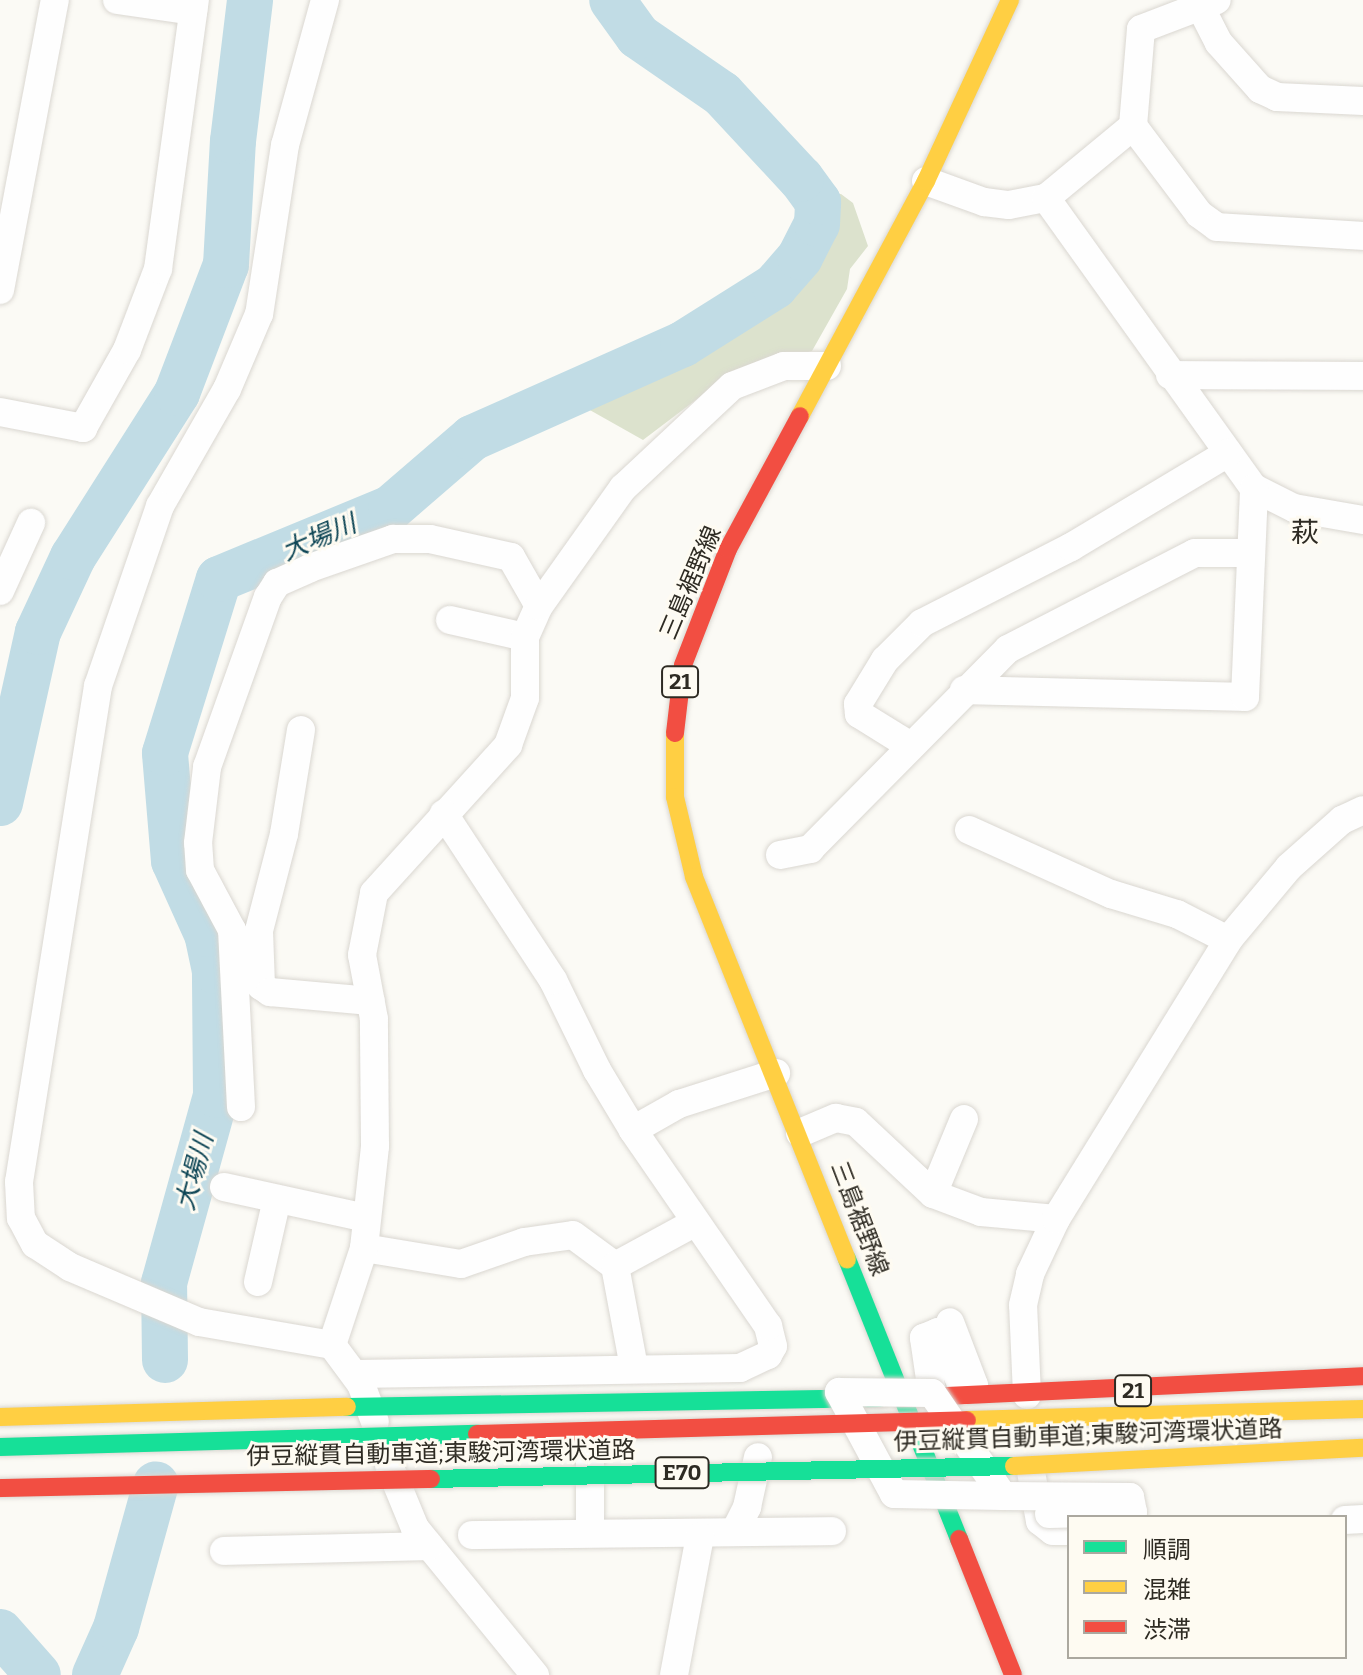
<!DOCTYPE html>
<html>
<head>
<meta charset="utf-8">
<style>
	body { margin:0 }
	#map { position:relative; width:1363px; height:1675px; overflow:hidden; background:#fbfaf5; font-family:Bitter,"Noto Sans JP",serif }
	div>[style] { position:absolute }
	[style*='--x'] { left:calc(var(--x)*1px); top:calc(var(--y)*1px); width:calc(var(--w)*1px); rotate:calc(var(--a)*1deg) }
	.forest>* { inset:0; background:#dce2cd }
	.river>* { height:46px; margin:-23px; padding:0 23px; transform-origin:23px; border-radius:23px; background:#c1dce5 }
	.roads { filter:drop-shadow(0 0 2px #dad7d1) drop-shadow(0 0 2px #dad7d1) }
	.street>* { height:28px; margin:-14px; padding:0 14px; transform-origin:14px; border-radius:14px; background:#fefefe }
	.fast>* { height:18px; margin:-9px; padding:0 9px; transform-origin:9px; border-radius:9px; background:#16e098 }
	.slow>* { height:18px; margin:-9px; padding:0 9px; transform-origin:9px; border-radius:9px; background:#ffcf43 }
	.jam>* { height:18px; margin:-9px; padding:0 9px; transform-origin:9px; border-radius:9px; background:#f24e42 }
	.bridges { filter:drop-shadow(0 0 2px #dad7d1) drop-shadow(0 0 2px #dad7d1) }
	.street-bridge>* { height:28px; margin:-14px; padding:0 14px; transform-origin:14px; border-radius:14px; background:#fefefe }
	.fast-bridge>* { height:18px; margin:-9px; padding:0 9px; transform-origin:9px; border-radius:9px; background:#16e098 }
	.slow-bridge>* { height:18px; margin:-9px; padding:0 9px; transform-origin:9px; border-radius:9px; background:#ffcf43 }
	.jam-bridge>* { height:18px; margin:-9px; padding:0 9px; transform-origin:9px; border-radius:9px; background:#f24e42 }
	span { translate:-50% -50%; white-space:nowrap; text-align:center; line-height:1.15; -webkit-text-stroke:6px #fefbf2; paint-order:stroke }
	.shield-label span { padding:2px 6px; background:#fefbf2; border:2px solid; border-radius:6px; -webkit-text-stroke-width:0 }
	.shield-label { font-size:22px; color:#2e2b23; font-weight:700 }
	.street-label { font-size:24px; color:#2e2b23 }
	.water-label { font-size:26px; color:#0d4555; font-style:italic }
	.quarter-label { font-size:28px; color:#2e2b23 }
	.legend { position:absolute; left:1067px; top:1515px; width:280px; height:144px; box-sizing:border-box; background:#fefbf2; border:2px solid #aba89f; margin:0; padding:10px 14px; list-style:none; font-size:24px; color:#2e2b23 }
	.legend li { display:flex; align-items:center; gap:16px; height:40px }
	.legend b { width:40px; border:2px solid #aba89f }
</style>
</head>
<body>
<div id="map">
	<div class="forest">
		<i style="clip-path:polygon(841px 194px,853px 203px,868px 246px,850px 269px,847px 289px,812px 351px,734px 371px,643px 440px,588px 409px,599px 392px,658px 368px,739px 318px,774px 304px,809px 260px,827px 216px,823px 203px,828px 195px)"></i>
	</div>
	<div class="river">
		<i style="--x:0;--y:803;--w:175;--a:-77.5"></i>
		<i style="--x:38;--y:632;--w:83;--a:-65"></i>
		<i style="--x:73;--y:557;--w:194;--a:-57.6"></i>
		<i style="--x:177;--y:393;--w:137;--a:-69.1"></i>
		<i style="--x:226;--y:265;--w:124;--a:-86.8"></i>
		<i style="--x:233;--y:141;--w:142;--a:-83.1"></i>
		<i style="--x:165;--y:1360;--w:77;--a:-90.7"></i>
		<i style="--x:164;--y:1283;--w:195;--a:-74.5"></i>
		<i style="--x:216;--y:1095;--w:124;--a:-90.5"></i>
		<i style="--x:215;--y:971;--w:38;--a:-102"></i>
		<i style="--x:207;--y:934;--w:80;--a:-114.3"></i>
		<i style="--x:174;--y:861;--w:108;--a:-94.8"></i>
		<i style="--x:165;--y:753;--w:182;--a:-72.8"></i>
		<i style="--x:219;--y:579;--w:186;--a:-22.4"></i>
		<i style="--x:391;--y:508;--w:107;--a:-40.8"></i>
		<i style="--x:472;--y:438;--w:231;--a:-24"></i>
		<i style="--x:683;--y:344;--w:109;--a:-32.2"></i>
		<i style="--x:775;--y:286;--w:38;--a:-49"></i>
		<i style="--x:800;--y:257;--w:37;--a:-63"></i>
		<i style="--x:817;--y:224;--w:22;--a:-87"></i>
		<i style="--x:818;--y:202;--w:29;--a:-126"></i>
		<i style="--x:801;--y:179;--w:116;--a:-132.9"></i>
		<i style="--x:722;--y:94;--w:102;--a:-145.4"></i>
		<i style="--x:638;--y:36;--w:44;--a:-125.8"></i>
		<i style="--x:0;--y:1632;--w:57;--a:48.5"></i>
		<i style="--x:95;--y:1675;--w:51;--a:-65.9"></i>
		<i style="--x:116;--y:1628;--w:149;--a:-74.5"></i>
	</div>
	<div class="roads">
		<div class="street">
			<i style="--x:117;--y:0;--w:77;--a:8.2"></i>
			<i style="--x:325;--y:0;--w:150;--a:105.4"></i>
			<i style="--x:285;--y:145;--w:171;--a:98.7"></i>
			<i style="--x:259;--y:314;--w:82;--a:113.1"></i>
			<i style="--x:227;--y:389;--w:135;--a:119.8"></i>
			<i style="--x:160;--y:506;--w:190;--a:109"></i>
			<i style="--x:98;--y:686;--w:502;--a:99.05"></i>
			<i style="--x:19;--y:1182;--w:36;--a:87"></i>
			<i style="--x:21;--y:1218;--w:30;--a:62"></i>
			<i style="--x:35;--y:1244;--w:42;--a:33.3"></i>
			<i style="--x:70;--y:1267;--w:140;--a:23.1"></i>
			<i style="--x:199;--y:1322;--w:135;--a:9.8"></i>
			<i style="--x:332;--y:1345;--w:49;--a:53.4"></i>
			<i style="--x:361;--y:1384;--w:40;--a:69.8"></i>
			<i style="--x:1201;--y:8;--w:39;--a:63"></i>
			<i style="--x:1219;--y:43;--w:62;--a:48.3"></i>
			<i style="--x:1260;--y:89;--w:19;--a:25"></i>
			<i style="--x:1277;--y:97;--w:86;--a:2.7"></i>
			<i style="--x:1133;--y:126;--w:110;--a:53.1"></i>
			<i style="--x:1199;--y:214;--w:22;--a:36"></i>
			<i style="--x:1217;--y:227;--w:146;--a:3.5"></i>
			<i style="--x:926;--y:181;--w:62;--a:19.9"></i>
			<i style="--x:984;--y:202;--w:25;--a:7"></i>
			<i style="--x:1009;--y:205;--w:38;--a:-11"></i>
			<i style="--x:1046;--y:198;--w:113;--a:-39.6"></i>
			<i style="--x:1133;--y:126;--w:97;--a:-85.3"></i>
			<i style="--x:1141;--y:29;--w:81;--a:-20.9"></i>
			<i style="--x:1046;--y:198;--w:357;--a:54.4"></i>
			<i style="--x:1254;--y:488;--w:45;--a:26.6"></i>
			<i style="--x:1294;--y:508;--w:70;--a:9.9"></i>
			<i style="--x:0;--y:290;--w:295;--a:-79.3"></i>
			<i style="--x:1170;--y:375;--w:193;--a:0.3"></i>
			<i style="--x:0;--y:412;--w:85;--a:10.9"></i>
			<i style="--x:83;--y:428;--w:90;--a:-60.6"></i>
			<i style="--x:127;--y:350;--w:87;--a:-69.1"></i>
			<i style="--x:158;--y:269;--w:272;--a:-82.2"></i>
			<i style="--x:0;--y:591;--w:75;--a:-65.5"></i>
			<i style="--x:450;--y:620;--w:77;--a:12.8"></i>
			<i style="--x:964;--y:690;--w:281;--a:1.4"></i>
			<i style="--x:1245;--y:697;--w:209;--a:-87.5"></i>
			<i style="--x:301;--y:730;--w:105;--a:99.3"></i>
			<i style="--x:284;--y:834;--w:100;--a:104.5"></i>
			<i style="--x:259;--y:931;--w:55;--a:87.9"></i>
			<i style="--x:261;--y:986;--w:11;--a:34"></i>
			<i style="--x:270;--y:992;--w:101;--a:5.1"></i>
			<i style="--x:909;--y:745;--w:59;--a:-148.2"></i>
			<i style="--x:859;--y:714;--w:10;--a:-96"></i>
			<i style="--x:858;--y:704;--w:52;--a:-58.5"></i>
			<i style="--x:885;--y:660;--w:52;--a:-45"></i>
			<i style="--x:922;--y:623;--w:167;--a:-27"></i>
			<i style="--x:1071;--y:547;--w:183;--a:-30.9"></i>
			<i style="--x:969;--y:830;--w:156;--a:24.3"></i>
			<i style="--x:1111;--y:894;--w:69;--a:16.9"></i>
			<i style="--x:1177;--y:914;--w:57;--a:27"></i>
			<i style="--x:780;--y:855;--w:31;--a:-11"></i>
			<i style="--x:810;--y:849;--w:281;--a:-45.3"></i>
			<i style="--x:1008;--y:649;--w:210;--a:-27.2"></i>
			<i style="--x:1195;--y:553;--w:53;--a:0"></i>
			<i style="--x:241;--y:1107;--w:177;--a:-92.9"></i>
			<i style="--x:232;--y:930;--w:68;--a:-118.1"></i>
			<i style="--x:200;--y:870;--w:27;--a:-94"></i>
			<i style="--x:198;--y:843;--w:77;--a:-83.2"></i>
			<i style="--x:207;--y:767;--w:181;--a:-70.3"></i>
			<i style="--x:268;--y:597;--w:17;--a:-57"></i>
			<i style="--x:277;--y:583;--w:36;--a:-24"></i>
			<i style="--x:310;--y:568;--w:88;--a:-19.3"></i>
			<i style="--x:393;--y:539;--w:37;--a:0"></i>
			<i style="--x:430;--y:539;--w:83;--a:12.5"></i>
			<i style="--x:511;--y:557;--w:56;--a:60.3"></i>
			<i style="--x:633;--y:1130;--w:53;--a:-29.5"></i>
			<i style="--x:679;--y:1104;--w:102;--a:-17.7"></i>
			<i style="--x:800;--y:1133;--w:39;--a:-23"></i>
			<i style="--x:836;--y:1118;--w:20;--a:11"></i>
			<i style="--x:856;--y:1122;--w:105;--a:43.1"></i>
			<i style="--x:933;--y:1194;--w:51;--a:20.6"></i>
			<i style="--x:981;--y:1212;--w:75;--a:5.3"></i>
			<i style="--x:224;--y:1187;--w:145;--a:12.3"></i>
			<i style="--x:933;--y:1194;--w:81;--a:-67.5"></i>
			<i style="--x:364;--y:1248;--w:98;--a:9.4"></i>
			<i style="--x:461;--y:1264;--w:67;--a:-19.2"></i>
			<i style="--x:524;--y:1242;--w:49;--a:-8.1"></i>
			<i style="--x:573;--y:1235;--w:52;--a:36.4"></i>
			<i style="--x:615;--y:1266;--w:104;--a:79.4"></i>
			<i style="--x:615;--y:1266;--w:90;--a:-28.6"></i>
			<i style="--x:258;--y:1282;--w:85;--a:-77.1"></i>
			<i style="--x:332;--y:1345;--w:102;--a:-71.7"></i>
			<i style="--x:364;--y:1248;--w:103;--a:-83.8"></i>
			<i style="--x:375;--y:1146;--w:127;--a:-90.5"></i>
			<i style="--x:374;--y:1019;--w:65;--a:-100.6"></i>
			<i style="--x:362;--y:955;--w:63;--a:-79"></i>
			<i style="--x:374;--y:893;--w:200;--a:-47.8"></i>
			<i style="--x:508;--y:745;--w:50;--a:-70.1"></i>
			<i style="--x:525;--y:698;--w:61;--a:-90"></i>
			<i style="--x:525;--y:637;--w:34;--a:-66"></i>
			<i style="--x:539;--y:606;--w:145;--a:-54.6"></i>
			<i style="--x:623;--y:488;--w:149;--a:-43.1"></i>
			<i style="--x:732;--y:386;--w:56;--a:-21"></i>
			<i style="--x:784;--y:366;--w:43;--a:0"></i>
			<i style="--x:356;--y:1374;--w:384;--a:-0.9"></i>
			<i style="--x:740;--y:1368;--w:31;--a:-25"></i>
			<i style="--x:768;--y:1355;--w:10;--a:-61"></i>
			<i style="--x:773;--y:1346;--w:21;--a:-104"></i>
			<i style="--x:768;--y:1326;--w:238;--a:-124.6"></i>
			<i style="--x:633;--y:1130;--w:70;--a:-121"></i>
			<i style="--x:597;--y:1070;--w:100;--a:-116.1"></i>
			<i style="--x:553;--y:980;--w:199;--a:-123.3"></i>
			<i style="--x:932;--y:1393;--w:56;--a:-98.3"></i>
			<i style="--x:924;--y:1338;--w:15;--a:-23"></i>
			<i style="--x:938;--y:1332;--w:64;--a:65.9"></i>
			<i style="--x:964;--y:1390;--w:11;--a:-27"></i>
			<i style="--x:974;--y:1385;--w:67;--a:-110.9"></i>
			<i style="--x:1027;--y:1395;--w:90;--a:-92.5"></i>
			<i style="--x:1023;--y:1305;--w:32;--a:-77"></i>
			<i style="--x:1030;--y:1274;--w:61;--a:-64.7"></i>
			<i style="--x:1056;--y:1219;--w:328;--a:-58.3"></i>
			<i style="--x:1228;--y:940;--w:95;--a:-50.1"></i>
			<i style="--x:1289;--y:867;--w:71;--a:-41.6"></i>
			<i style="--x:1342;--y:820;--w:23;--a:-25"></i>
			<i style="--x:590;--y:1462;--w:71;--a:90"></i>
			<i style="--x:389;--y:1465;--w:68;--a:67.6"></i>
			<i style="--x:415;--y:1528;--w:190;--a:50.8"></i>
			<i style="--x:1031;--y:1472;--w:50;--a:79.6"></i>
			<i style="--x:1040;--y:1521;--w:16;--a:38"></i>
			<i style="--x:1053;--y:1531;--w:16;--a:0"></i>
			<i style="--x:1345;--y:1520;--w:18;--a:-3"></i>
			<i style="--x:735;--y:1531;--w:27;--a:-63"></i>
			<i style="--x:747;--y:1507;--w:51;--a:-77.6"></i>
			<i style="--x:472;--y:1535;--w:360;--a:-0.6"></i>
			<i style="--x:224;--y:1551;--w:205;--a:-1.4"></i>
			<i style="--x:674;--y:1675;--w:141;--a:-79.4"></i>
		</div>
		<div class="fast">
			<i style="--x:847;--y:1259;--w:302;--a:68.2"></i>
			<i style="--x:347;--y:1407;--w:533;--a:-0.97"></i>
		</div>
		<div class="slow">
			<i style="--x:800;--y:416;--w:267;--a:-61.8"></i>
			<i style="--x:926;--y:181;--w:200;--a:-65.1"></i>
			<i style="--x:675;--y:733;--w:64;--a:90"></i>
			<i style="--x:675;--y:797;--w:82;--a:76.6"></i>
			<i style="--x:694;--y:877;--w:412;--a:68.2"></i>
			<i style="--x:0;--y:1417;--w:347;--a:-1.7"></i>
		</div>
		<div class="jam">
			<i style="--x:675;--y:733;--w:68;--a:-83.3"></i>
			<i style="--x:683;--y:665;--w:124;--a:-68.8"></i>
			<i style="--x:728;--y:549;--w:151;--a:-61.6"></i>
			<i style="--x:903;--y:1398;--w:461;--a:-2.7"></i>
			<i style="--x:959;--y:1539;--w:146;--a:68.3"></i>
		</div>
	</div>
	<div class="bridges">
		<div class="street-bridge">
			<i style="--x:839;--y:1392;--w:93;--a:0.6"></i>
			<i style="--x:932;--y:1393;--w:125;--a:55.4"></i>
			<i style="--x:1003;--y:1496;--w:109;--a:-178.9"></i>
			<i style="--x:894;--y:1494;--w:116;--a:-118.3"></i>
			<i style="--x:1003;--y:1496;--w:127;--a:0.5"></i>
			<i style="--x:1130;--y:1497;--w:15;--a:79"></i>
			<i style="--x:1133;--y:1512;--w:84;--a:178.6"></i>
		</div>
		<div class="fast-bridge">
			<i style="--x:0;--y:1447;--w:477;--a:-1.6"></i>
			<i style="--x:431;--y:1479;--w:583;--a:-1.28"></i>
		</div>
		<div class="slow-bridge">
			<i style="--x:967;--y:1420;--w:396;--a:-1.6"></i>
			<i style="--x:1014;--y:1466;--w:349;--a:-3"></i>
		</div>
		<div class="jam-bridge">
			<i style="--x:477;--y:1434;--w:490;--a:-1.6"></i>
			<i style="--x:0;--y:1488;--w:431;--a:-1.2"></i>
		</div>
	</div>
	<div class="shield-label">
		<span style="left:680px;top:682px">21</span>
		<span style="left:1133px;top:1391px">21</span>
		<span style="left:682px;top:1473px">E70</span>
	</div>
	<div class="street-label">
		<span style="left:691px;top:583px;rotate:-67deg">三島裾野線</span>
		<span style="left:859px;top:1219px;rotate:69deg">三島裾野線</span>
		<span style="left:1088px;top:1436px;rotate:-2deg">伊豆縦貫自動車道;東駿河湾環状道路</span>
		<span style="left:441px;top:1454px;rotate:-1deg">伊豆縦貫自動車道;東駿河湾環状道路</span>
	</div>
	<div class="water-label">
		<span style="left:319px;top:538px;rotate:-23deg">大場川</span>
		<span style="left:195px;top:1172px;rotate:-75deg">大場川</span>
	</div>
	<div class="quarter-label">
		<span style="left:1305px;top:533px">萩</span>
	</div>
	<ul class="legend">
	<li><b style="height:10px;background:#16e098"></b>順調</li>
	<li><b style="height:10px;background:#ffcf43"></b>混雑</li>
	<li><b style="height:10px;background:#f24e42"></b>渋滞</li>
	</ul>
</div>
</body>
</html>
